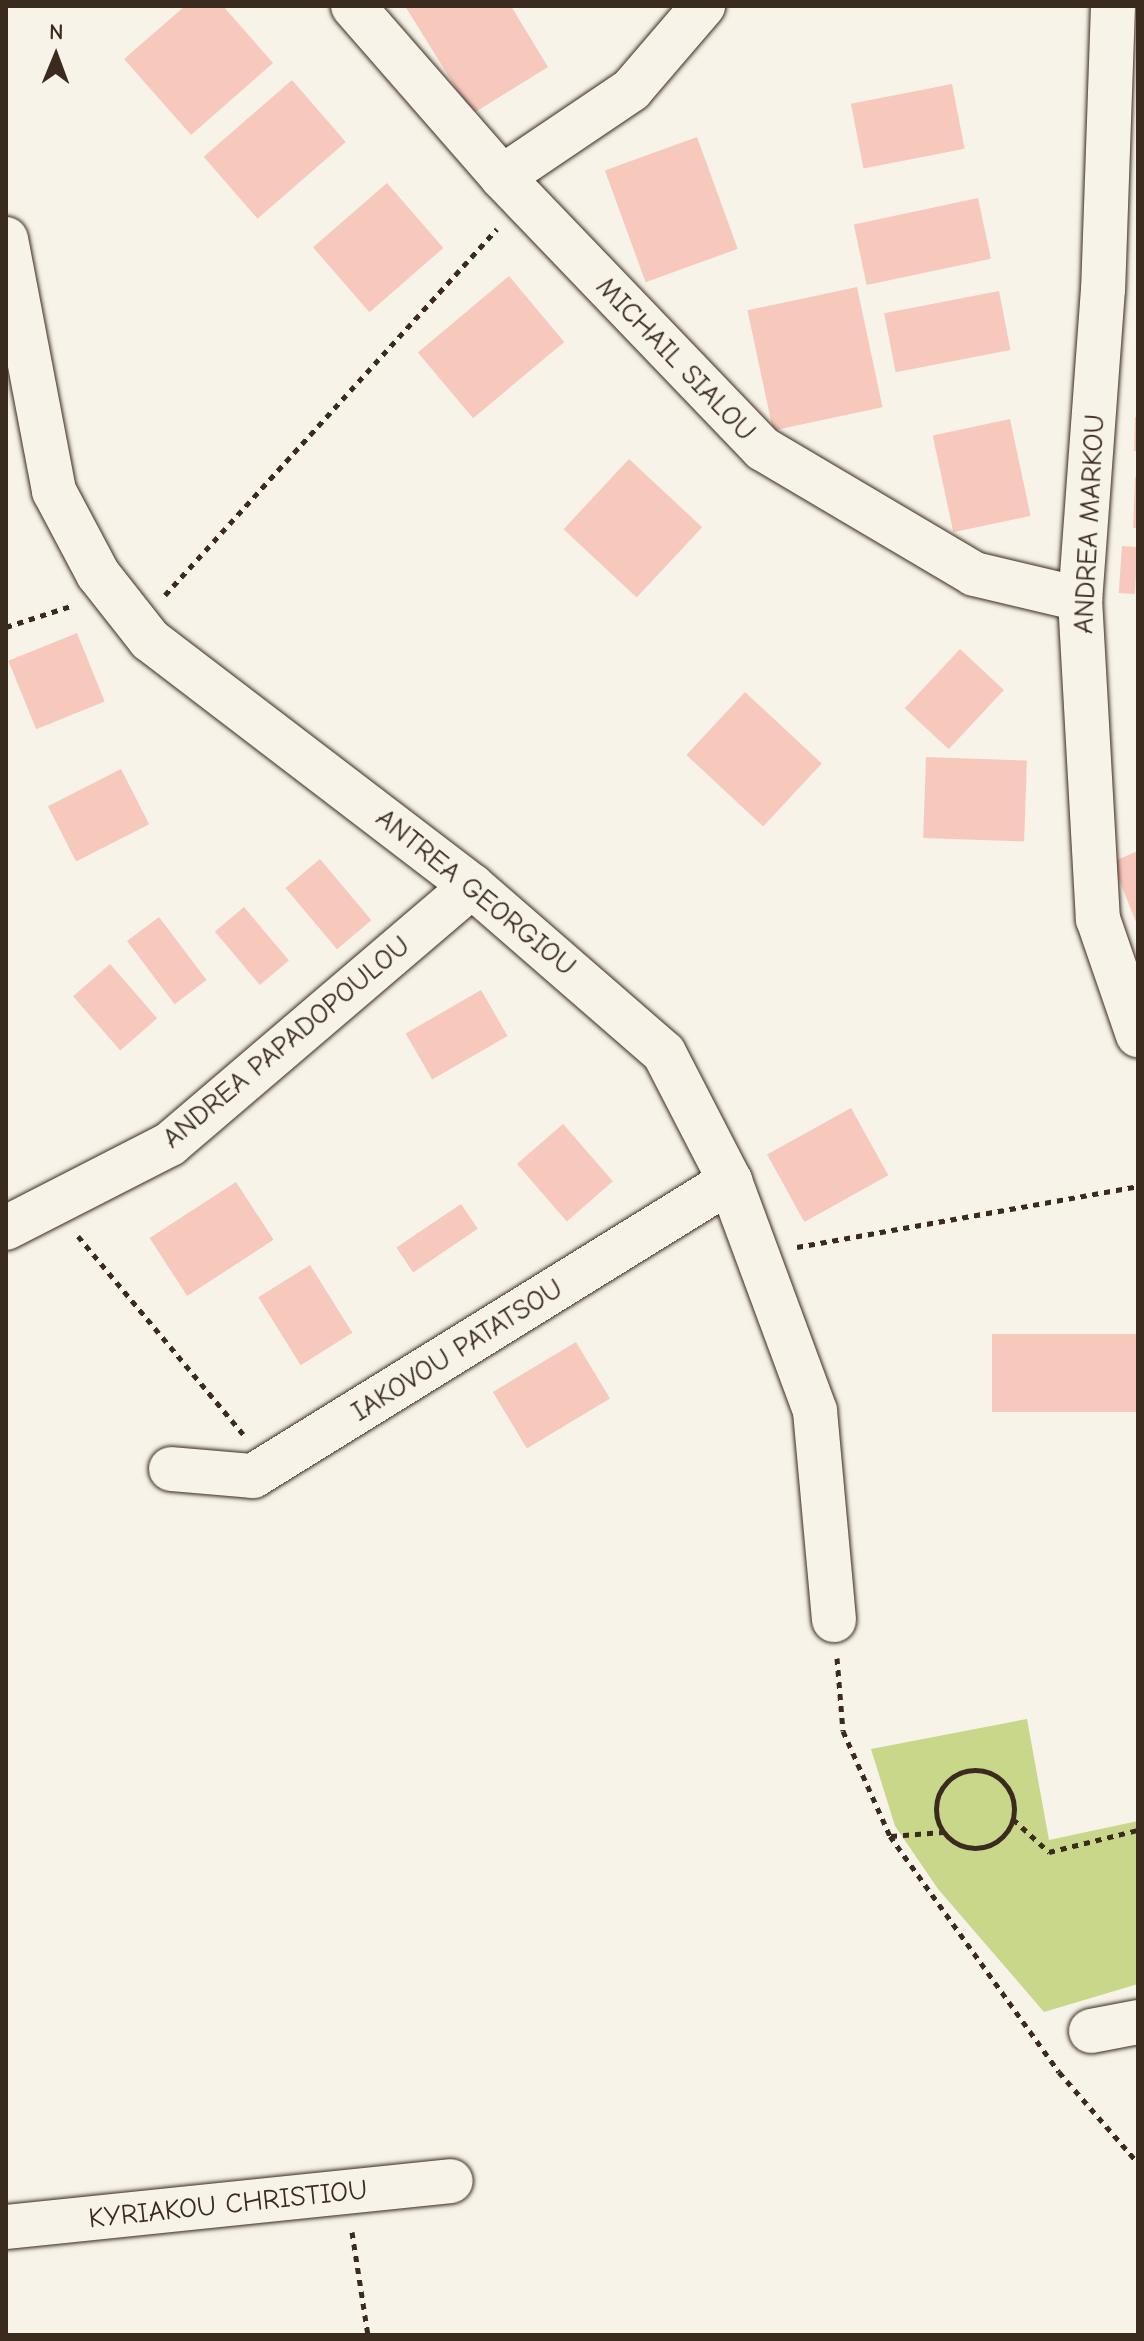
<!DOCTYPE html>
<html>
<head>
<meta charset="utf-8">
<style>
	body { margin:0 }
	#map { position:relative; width:1144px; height:2341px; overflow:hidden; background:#f7f3e8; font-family:"Comic Neue",sans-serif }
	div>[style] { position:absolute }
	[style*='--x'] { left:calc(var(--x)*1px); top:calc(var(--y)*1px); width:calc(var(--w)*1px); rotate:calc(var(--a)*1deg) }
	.green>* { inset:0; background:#c9d78b }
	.building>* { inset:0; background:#f7c9bc; transform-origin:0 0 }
	.path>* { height:5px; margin-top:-2.5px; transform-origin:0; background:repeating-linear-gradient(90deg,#3b2a1e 0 6px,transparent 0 12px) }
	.path>.ring { margin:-2.5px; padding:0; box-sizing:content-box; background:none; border:5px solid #3b2a1e; border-radius:50% }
	.roads { filter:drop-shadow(0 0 2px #3b2a1e) drop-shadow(0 0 2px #3b2a1e) }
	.minor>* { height:44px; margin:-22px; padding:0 22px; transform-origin:22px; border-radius:22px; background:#f7f3e8 }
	span { translate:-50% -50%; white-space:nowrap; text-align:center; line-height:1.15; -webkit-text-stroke:6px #f7f3e8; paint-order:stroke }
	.street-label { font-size:28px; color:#3b2a1e }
	.frame { position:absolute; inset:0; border:8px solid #3b2a1e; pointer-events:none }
	.north { position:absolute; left:16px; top:16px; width:80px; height:80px; -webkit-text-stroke:6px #f7f3e8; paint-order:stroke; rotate:1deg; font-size:22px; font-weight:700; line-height:32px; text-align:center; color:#3b2a1e }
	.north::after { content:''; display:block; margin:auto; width:28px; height:36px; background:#3b2a1e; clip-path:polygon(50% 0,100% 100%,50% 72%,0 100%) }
</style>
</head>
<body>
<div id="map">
	<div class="green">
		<i style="clip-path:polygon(1027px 1719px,1049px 1840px,1138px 1821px,1138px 1984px,1044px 2012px,938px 1889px,895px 1826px,871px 1749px)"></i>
	</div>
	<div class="building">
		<i style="clip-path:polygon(185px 6px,223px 6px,273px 63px,191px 135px,124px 59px)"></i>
		<i style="clip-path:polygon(405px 6px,511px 6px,548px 67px,472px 114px)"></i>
		<i style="left:292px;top:80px;width:82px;height:117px;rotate:49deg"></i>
		<i style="left:952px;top:84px;width:66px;height:103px;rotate:79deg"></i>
		<i style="left:697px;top:137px;width:119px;height:98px;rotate:70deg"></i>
		<i style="left:387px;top:183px;width:86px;height:98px;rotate:49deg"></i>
		<i style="left:978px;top:198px;width:62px;height:127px;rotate:78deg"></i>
		<i style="left:509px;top:276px;width:86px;height:119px;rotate:50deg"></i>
		<i style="left:857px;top:287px;width:123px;height:112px;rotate:78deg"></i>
		<i style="left:999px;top:291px;width:60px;height:117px;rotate:79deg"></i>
		<i style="clip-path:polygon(1135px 417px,1138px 417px,1138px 451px,1134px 451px)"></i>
		<i style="left:1010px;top:419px;width:99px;height:79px;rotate:78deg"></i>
		<i style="left:629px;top:459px;width:100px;height:96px;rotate:43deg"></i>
		<i style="clip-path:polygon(1135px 477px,1138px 477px,1138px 528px,1133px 528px)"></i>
		<i style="left:1122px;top:546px;width:16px;height:47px;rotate:4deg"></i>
		<i style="left:77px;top:633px;width:74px;height:74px;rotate:68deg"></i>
		<i style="left:960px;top:649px;width:60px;height:81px;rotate:43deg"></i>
		<i style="left:745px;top:692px;width:105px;height:86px;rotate:43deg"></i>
		<i style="left:926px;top:757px;width:101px;height:81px;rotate:2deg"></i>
		<i style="left:121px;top:769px;width:62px;height:82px;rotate:63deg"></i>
		<i style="clip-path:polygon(1138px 851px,1138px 927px,1112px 862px)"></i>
		<i style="left:320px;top:859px;width:80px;height:45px;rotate:50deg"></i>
		<i style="left:244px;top:907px;width:70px;height:38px;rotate:50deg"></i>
		<i style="left:159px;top:917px;width:79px;height:40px;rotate:53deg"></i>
		<i style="left:110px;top:964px;width:72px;height:49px;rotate:49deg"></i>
		<i style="left:481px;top:990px;width:53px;height:87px;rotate:60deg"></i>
		<i style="left:851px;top:1108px;width:77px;height:96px;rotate:61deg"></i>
		<i style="left:563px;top:1124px;width:76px;height:61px;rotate:49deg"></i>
		<i style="left:236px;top:1182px;width:69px;height:103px;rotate:57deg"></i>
		<i style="left:461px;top:1204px;width:30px;height:78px;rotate:56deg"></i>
		<i style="left:310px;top:1265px;width:80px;height:61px;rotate:58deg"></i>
		<i style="left:1138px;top:1334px;width:78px;height:146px;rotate:90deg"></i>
		<i style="left:576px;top:1342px;width:66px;height:97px;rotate:59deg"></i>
	</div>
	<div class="path">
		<i style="--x:165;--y:595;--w:494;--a:-47.8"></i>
		<i style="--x:6;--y:627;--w:71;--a:-17.9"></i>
		<i style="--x:78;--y:1236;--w:258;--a:50.2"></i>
		<i style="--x:797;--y:1247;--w:346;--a:-10.1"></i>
		<i style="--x:837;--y:1658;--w:73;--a:85.3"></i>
		<i style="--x:843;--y:1731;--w:115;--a:65.9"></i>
		<i style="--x:890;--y:1836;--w:290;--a:54.4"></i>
		<i style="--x:1059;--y:2072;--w:121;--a:49"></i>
		<i class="ring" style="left:936px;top:1770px;width:73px;height:73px"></i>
		<i style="--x:1013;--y:1819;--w:49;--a:42.5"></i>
		<i style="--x:1049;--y:1852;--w:92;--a:-13.9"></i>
		<i style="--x:891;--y:1836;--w:52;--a:-4.4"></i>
		<i style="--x:352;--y:2232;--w:104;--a:81.2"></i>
	</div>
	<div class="roads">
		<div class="minor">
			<i style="--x:353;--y:6;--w:227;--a:48.9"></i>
			<i style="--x:502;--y:177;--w:377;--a:46.2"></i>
			<i style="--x:763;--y:449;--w:245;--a:30.6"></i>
			<i style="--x:974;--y:574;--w:109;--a:13.3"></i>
			<i style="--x:1113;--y:6;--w:283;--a:92"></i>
			<i style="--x:1103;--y:289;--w:311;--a:94.2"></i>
			<i style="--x:1080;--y:599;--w:321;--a:86.8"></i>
			<i style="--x:1098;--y:919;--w:123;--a:71"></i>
			<i style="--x:502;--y:177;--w:156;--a:-34"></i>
			<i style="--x:631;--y:90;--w:111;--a:-49.4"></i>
			<i style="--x:6;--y:239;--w:257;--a:79.2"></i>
			<i style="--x:54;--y:491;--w:94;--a:62.1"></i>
			<i style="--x:98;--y:574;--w:84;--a:51.8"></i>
			<i style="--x:150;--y:640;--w:405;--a:37.4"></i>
			<i style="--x:472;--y:886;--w:254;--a:41"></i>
			<i style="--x:664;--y:1053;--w:144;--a:62.7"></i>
			<i style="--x:730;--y:1181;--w:245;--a:69.7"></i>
			<i style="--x:815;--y:1411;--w:210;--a:84.8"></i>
			<i style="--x:6;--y:1228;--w:184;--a:-27.1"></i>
			<i style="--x:170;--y:1144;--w:397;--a:-40.5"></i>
			<i style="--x:171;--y:1469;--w:82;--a:4.9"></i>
			<i style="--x:253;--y:1476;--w:561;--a:-31.73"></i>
			<i style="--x:1091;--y:2031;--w:48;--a:-10.8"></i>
			<i style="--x:6;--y:2227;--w:447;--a:-5.9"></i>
		</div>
	</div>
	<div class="street-label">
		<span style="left:676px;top:359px;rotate:46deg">MICHAIL SIALOU</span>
		<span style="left:1089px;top:524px;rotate:-87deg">ANDREA MARKOU</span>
		<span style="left:476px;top:892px;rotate:39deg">ANTREA GEORGIOU</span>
		<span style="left:286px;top:1042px;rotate:-40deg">ANDREA PAPADOPOULOU</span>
		<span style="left:457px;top:1350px;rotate:-32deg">IAKOVOU PATATSOU</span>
		<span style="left:228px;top:2204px;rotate:-6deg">KYRIAKOU CHRISTIOU</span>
	</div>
	<div class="frame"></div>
	<div class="north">N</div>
</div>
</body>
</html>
